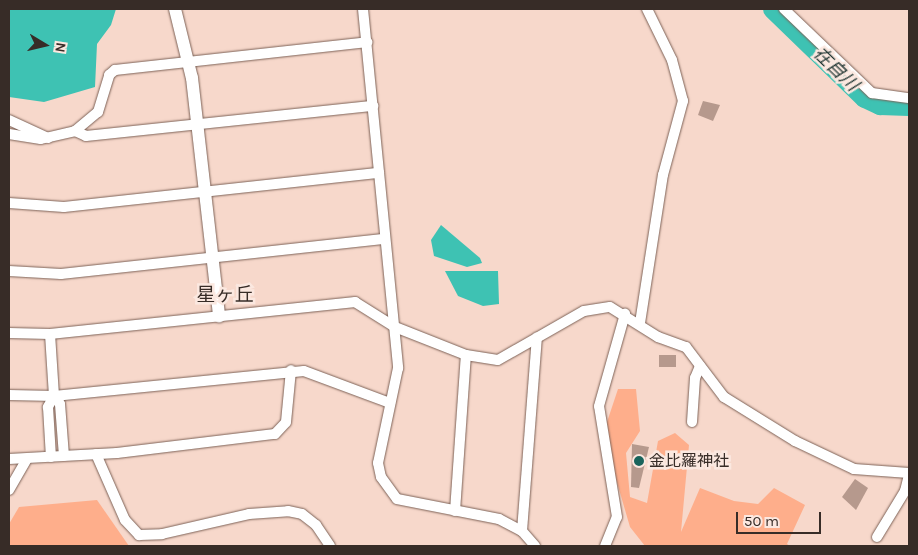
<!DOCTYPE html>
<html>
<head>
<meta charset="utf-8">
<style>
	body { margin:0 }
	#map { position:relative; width:918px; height:555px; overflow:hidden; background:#f7d8cb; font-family:Karla,"Noto Sans JP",sans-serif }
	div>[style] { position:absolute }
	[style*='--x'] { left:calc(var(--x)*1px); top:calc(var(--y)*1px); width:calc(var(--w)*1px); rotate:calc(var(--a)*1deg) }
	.green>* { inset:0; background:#feae8b }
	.water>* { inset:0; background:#3ec2b3 }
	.river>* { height:20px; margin:-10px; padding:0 10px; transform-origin:10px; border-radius:10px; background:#3ec2b3 }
	.building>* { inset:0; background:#b6998d; transform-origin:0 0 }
	.roads { filter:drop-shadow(0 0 1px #7d6257) drop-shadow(0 0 1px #7d6257) }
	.minor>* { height:10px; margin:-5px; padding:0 5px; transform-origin:5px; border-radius:5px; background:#fff }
	.tertiary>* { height:12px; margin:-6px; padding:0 6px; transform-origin:6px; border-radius:6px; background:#fff }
	.dots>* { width:14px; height:14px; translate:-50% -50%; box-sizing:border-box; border:2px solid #fbe8e0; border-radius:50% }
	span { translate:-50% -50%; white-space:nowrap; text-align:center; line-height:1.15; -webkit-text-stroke:5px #fbe8e0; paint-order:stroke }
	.poi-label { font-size:16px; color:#372c27 }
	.left { translate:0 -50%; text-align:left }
	.water-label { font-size:18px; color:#1e3431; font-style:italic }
	.quarter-label { font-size:19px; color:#372c27 }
	.frame { position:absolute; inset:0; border:10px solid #372c27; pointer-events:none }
	.north { position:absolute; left:20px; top:20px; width:50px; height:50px; -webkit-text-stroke:4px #fbe8e0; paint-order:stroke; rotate:99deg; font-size:14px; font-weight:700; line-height:20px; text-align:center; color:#372c27 }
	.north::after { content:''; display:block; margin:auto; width:18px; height:22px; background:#372c27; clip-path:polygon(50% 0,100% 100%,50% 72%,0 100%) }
	.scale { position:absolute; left:736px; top:512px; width:85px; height:22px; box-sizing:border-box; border:2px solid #372c27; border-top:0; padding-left:6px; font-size:15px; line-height:18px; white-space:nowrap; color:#372c27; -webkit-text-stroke:4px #fbe8e0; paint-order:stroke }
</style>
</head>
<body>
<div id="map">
	<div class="green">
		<i style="clip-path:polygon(618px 389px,636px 389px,640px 431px,626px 453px,630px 497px,647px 503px,658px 441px,675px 433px,689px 445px,681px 532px,700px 488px,734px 501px,758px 504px,774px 488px,805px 505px,787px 544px,790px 546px,645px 546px,630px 527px,614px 472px,607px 422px)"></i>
		<i style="clip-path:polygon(97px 500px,129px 546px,9px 546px,9px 524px,19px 507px)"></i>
	</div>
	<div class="water">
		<i style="clip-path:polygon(9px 9px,116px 9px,111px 25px,97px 44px,95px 87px,44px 102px,9px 97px)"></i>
		<i style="clip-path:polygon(441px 225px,480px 258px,482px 263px,467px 267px,434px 256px,431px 240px)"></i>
		<i style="clip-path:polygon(445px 271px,498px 271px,499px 304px,483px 306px,458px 296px)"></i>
	</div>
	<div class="river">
		<i style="--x:773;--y:9;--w:128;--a:44.1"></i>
		<i style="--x:865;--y:98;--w:17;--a:25"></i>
		<i style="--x:880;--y:105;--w:29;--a:2"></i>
	</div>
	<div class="building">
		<i style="clip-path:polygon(703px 101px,720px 105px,713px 121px,698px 115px)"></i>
		<i style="left:659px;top:355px;width:17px;height:12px"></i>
		<i style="clip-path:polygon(632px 444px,649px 447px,639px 488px,631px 487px)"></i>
		<i style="clip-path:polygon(855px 479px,868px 488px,856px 510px,842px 497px)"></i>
	</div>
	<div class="roads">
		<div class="minor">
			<i style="--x:363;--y:9;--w:361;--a:84.4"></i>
			<i style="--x:398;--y:368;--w:97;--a:101.9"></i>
			<i style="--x:378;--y:463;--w:14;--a:78"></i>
			<i style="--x:381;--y:477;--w:27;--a:54"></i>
			<i style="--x:397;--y:499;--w:104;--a:11.1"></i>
			<i style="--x:499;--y:519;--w:26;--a:28"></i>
			<i style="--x:522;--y:531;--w:20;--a:49"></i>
			<i style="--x:784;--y:9;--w:122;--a:43.7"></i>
			<i style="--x:872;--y:93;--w:37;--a:8"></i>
			<i style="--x:9;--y:120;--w:43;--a:24.8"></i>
			<i style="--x:75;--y:131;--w:12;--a:24"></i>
			<i style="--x:86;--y:136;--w:289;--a:-6"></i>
			<i style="--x:9;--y:134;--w:32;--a:9"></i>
			<i style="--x:41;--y:139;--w:35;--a:-13"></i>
			<i style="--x:75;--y:131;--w:30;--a:-40"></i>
			<i style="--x:98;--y:112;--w:39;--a:-73"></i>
			<i style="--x:109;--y:75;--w:8;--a:-40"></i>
			<i style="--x:115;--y:70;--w:254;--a:-6.3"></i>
			<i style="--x:9;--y:203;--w:55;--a:4.2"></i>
			<i style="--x:64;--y:207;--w:317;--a:-6.2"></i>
			<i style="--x:9;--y:271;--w:52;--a:3.3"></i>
			<i style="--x:61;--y:274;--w:326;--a:-6.2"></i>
			<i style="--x:640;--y:323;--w:150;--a:-81.2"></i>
			<i style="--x:663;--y:175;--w:77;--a:-74.9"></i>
			<i style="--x:683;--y:101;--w:42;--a:-105"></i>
			<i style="--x:672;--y:60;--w:57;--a:-116.1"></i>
			<i style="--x:9;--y:333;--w:41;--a:1.4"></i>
			<i style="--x:50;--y:334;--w:307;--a:-6"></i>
			<i style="--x:355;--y:302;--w:47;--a:32"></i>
			<i style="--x:395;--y:327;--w:76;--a:21.5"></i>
			<i style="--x:466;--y:355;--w:32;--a:9"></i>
			<i style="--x:498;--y:360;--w:99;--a:-29.7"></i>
			<i style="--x:584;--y:311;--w:26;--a:-9"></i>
			<i style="--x:610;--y:307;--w:57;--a:32"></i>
			<i style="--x:658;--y:337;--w:30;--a:20"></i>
			<i style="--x:686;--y:347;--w:63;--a:52.8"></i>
			<i style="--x:724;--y:397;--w:84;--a:31.8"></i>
			<i style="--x:795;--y:441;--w:65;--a:25.4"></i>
			<i style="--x:854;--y:469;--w:55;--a:4.2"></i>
			<i style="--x:50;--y:334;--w:62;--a:86.3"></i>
			<i style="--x:54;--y:396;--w:13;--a:119"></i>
			<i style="--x:48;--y:407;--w:50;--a:86.6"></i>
			<i style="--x:9;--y:395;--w:45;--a:1.3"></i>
			<i style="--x:54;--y:396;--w:251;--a:-5.7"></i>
			<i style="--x:304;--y:371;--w:92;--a:20.4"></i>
			<i style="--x:54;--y:396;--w:10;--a:53"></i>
			<i style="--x:60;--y:404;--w:52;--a:85.6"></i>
			<i style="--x:692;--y:422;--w:44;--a:-86.1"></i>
			<i style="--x:695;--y:378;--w:13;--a:-67"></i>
			<i style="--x:96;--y:454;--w:72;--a:66.3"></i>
			<i style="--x:125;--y:520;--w:21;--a:47"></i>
			<i style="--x:139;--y:535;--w:23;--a:-2"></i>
			<i style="--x:162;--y:534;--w:89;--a:-12.9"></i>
			<i style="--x:249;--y:514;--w:39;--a:-4"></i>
			<i style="--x:288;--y:511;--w:14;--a:12"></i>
			<i style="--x:302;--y:514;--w:18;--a:38"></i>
			<i style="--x:316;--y:525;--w:25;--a:56"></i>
			<i style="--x:9;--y:459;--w:108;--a:-3.2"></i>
			<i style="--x:117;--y:453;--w:159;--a:-6.9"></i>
			<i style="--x:275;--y:434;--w:16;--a:-47"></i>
			<i style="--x:286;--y:422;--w:52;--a:-84.5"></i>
			<i style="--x:9;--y:490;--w:34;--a:-60"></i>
			<i style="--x:455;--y:511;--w:156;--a:-86"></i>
			<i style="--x:522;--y:531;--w:194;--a:-85.6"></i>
			<i style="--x:877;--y:537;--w:54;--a:-58.7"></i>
			<i style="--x:905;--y:491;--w:16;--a:-76"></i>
			<i style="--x:605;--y:546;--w:31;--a:-68"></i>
			<i style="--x:617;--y:517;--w:112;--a:-99.2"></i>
			<i style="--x:599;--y:406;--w:96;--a:-74.2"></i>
		</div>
		<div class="tertiary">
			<i style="--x:175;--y:9;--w:71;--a:76.2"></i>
			<i style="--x:192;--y:78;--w:240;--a:83.5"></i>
		</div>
	</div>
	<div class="dots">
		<i style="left:639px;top:461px;background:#19645c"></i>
	</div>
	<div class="poi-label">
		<span class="left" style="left:649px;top:461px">金比羅神社</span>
	</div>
	<div class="water-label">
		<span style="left:836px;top:69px;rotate:44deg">在自川</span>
	</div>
	<div class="quarter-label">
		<span style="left:225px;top:296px">星ヶ丘</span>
	</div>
	<div class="frame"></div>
	<div class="north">N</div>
	<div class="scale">50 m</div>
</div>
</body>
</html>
